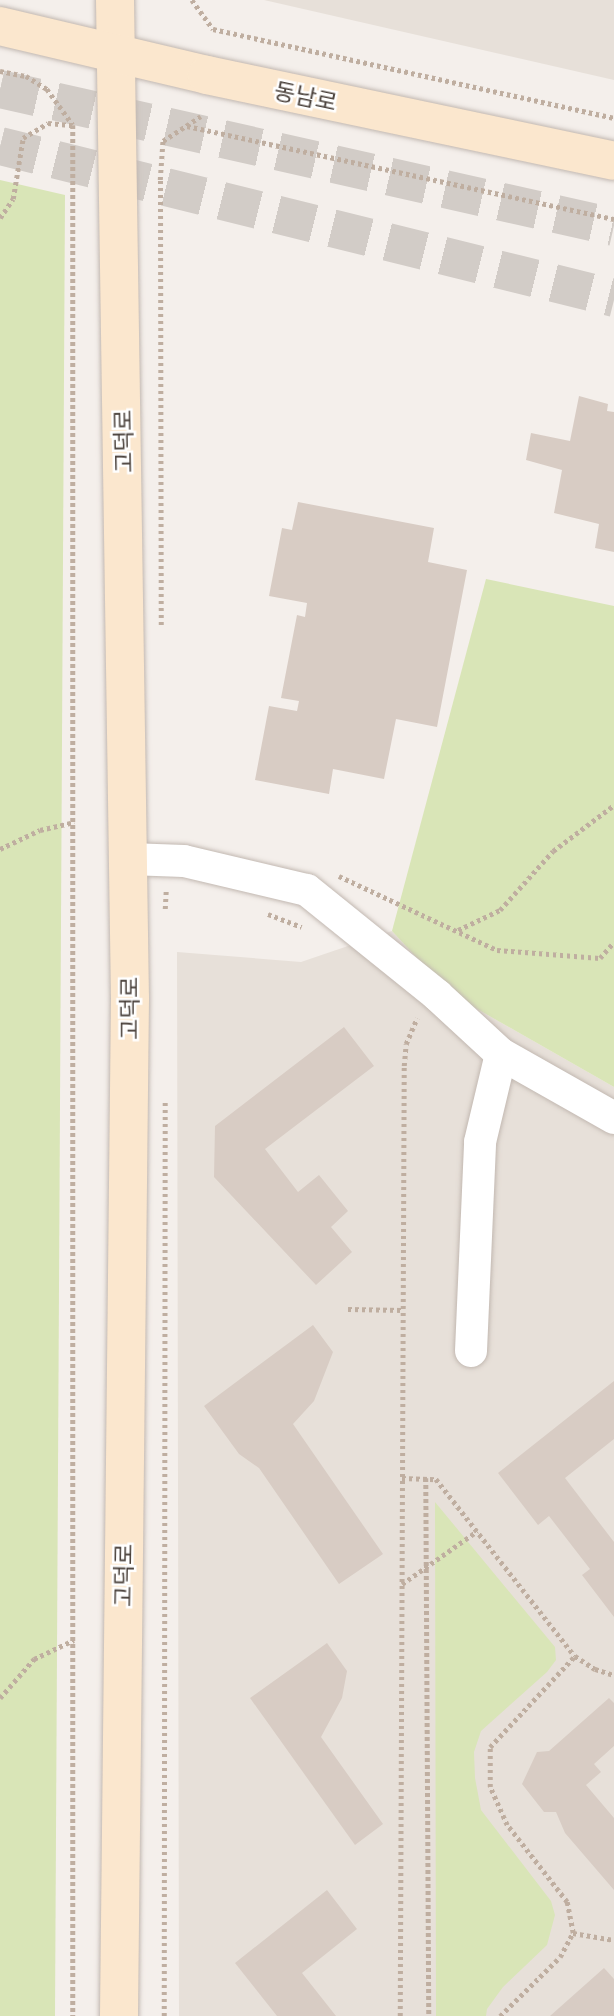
<!DOCTYPE html>
<html>
<head>
<meta charset="utf-8">
<style>
	body { margin:0 }
	#map { position:relative; width:614px; height:2016px; overflow:hidden; background:#f4efeb; font-family:Lato,"Noto Sans KR",sans-serif }
	div>[style] { position:absolute }
	[style*='--x'] { left:calc(var(--x)*1px); top:calc(var(--y)*1px); width:calc(var(--w)*1px); rotate:calc(var(--a)*1deg) }
	.residential>* { inset:0; background:#e7e0d9 }
	.green>* { inset:0; background:#d9e5b7 }
	.building>* { inset:0; background:#d8ccc4 }
	.motorway-tunnel>* { height:38px; margin-top:-19px; transform-origin:0; background:repeating-linear-gradient(90deg,#d2ccc7 0 38px,transparent 0 57px) }
	.path>* { height:4.5px; margin-top:-2.25px; transform-origin:0; background:repeating-linear-gradient(90deg,#bfaea0 0 3.5px,transparent 0 7px) }
	.roads { filter:drop-shadow(0 0 2px #c2b8b1) drop-shadow(0 0 2px #c2b8b1) }
	.minor>* { height:32px; margin:-16px; padding:0 16px; transform-origin:16px; border-radius:16px; background:#fff }
	.secondary>* { height:38px; margin:-19px; padding:0 19px; transform-origin:19px; border-radius:19px; background:#fbe7ce }
	span { translate:-50% -50%; white-space:nowrap; text-align:center; line-height:1.15; -webkit-text-stroke:5px #fff; paint-order:stroke }
	.street-label { font-size:23px; color:#483f39 }
</style>
</head>
<body>
<div id="map">
	<div class="residential">
		<i style="clip-path:polygon(264px 0,614px 0,614px 80px)"></i>
		<i style="clip-path:polygon(392px 931px,449px 993px,614px 1087px,614px 2016px,179px 2016px,177px 952px,301px 962px)"></i>
	</div>
	<div class="green">
		<i style="clip-path:polygon(0 180px,65px 195px,55px 2016px,0 2016px)"></i>
		<i style="clip-path:polygon(486px 579px,614px 606px,614px 1087px,449px 993px,392px 931px)"></i>
		<i style="clip-path:polygon(435px 1502px,555px 1647px,556px 1660px,547px 1672px,481px 1731px,474px 1752px,475px 1778px,481px 1810px,551px 1901px,555px 1915px,547px 1945px,503px 1987px,487px 2009px,486px 2016px,436px 2016px)"></i>
	</div>
	<div class="building">
		<i style="clip-path:polygon(579px 396px,608px 404px,607px 411px,614px 412px,614px 552px,595px 548px,599px 524px,554px 513px,562px 470px,526px 460px,531px 433px,570px 441px)"></i>
		<i style="clip-path:polygon(298px 502px,434px 528px,428px 562px,467px 570px,437px 727px,396px 719px,384px 779px,333px 769px,329px 794px,255px 780px,269px 706px,297px 711px,299px 701px,281px 698px,297px 615px,305px 617px,307px 603px,269px 596px,282px 528px,292px 530px)"></i>
		<i style="clip-path:polygon(344px 1027px,374px 1066px,265px 1149px,298px 1192px,319px 1175px,348px 1211px,331px 1227px,352px 1252px,316px 1285px,214px 1177px,215px 1126px)"></i>
		<i style="clip-path:polygon(313px 1325px,333px 1352px,314px 1401px,293px 1424px,383px 1554px,339px 1584px,259px 1468px,239px 1454px,204px 1406px)"></i>
		<i style="clip-path:polygon(614px 1381px,614px 1439px,565px 1478px,614px 1542px,614px 1617px,582px 1575px,590px 1569px,549px 1516px,538px 1525px,498px 1473px)"></i>
		<i style="clip-path:polygon(327px 1643px,347px 1671px,342px 1698px,321px 1737px,383px 1824px,355px 1845px,250px 1698px)"></i>
		<i style="clip-path:polygon(609px 1698px,614px 1703px,614px 1746px,594px 1764px,601px 1772px,586px 1785px,614px 1818px,614px 1890px,565px 1833px,556px 1812px,544px 1812px,522px 1784px,537px 1752px,549px 1751px)"></i>
		<i style="clip-path:polygon(327px 1890px,357px 1929px,302px 1973px,336px 2016px,277px 2016px,235px 1963px)"></i>
		<i style="clip-path:polygon(604px 1968px,614px 1979px,614px 2016px,550px 2016px)"></i>
	</div>
	<div class="motorway-tunnel">
		<i style="--x:0;--y:89;--w:629;--a:12.67"></i>
		<i style="--x:0;--y:146;--w:633;--a:13.9"></i>
	</div>
	<div class="path">
		<i style="--x:192;--y:0;--w:36;--a:54"></i>
		<i style="--x:213;--y:29;--w:411;--a:12.5"></i>
		<i style="--x:0;--y:71;--w:26;--a:11"></i>
		<i style="--x:26;--y:76;--w:25;--a:32"></i>
		<i style="--x:47;--y:89;--w:44;--a:54.2"></i>
		<i style="--x:73;--y:125;--w:1891;--a:90"></i>
		<i style="--x:187;--y:126;--w:437;--a:12.3"></i>
		<i style="--x:0;--y:218;--w:23;--a:-56"></i>
		<i style="--x:13;--y:199;--w:62;--a:-80.7"></i>
		<i style="--x:23;--y:138;--w:29;--a:-31"></i>
		<i style="--x:48;--y:123;--w:25;--a:5"></i>
		<i style="--x:161;--y:625;--w:445;--a:-90.1"></i>
		<i style="--x:160;--y:180;--w:39;--a:-86"></i>
		<i style="--x:163;--y:141;--w:45;--a:-33.3"></i>
		<i style="--x:0;--y:849;--w:44;--a:-25.4"></i>
		<i style="--x:40;--y:830;--w:35;--a:-13"></i>
		<i style="--x:339;--y:876;--w:174;--a:25.1"></i>
		<i style="--x:497;--y:950;--w:103;--a:4.4"></i>
		<i style="--x:600;--y:958;--w:21;--a:-49"></i>
		<i style="--x:165;--y:909;--w:19;--a:-87"></i>
		<i style="--x:268;--y:914;--w:36;--a:21"></i>
		<i style="--x:458;--y:930;--w:47;--a:-25.5"></i>
		<i style="--x:500;--y:910;--w:79;--a:-48.1"></i>
		<i style="--x:553;--y:851;--w:76;--a:-37"></i>
		<i style="--x:348;--y:1309;--w:55;--a:1"></i>
		<i style="--x:402;--y:1478;--w:34;--a:2"></i>
		<i style="--x:436;--y:1479;--w:225;--a:51.9"></i>
		<i style="--x:426;--y:1478;--w:538;--a:89.68"></i>
		<i style="--x:402;--y:1584;--w:92;--a:-35.2"></i>
		<i style="--x:0;--y:1698;--w:52;--a:-48.9"></i>
		<i style="--x:34;--y:1659;--w:44;--a:-25.4"></i>
		<i style="--x:573;--y:1933;--w:42;--a:9.7"></i>
		<i style="--x:164;--y:2016;--w:916;--a:-89.94"></i>
		<i style="--x:400;--y:2016;--w:950;--a:-89.76"></i>
		<i style="--x:404;--y:1066;--w:22;--a:-85"></i>
		<i style="--x:406;--y:1044;--w:28;--a:-67"></i>
		<i style="--x:500;--y:2016;--w:84;--a:-44.5"></i>
		<i style="--x:560;--y:1957;--w:27;--a:-62"></i>
		<i style="--x:573;--y:1933;--w:32;--a:-101"></i>
		<i style="--x:567;--y:1902;--w:98;--a:-127.9"></i>
		<i style="--x:507;--y:1825;--w:42;--a:-114.1"></i>
		<i style="--x:490;--y:1787;--w:40;--a:-90"></i>
		<i style="--x:490;--y:1747;--w:125;--a:-47"></i>
		<i style="--x:575;--y:1656;--w:24;--a:33"></i>
		<i style="--x:595;--y:1669;--w:20;--a:18"></i>
	</div>
	<div class="roads">
		<div class="minor">
			<i style="--x:129;--y:859;--w:55;--a:2.1"></i>
			<i style="--x:184;--y:861;--w:126;--a:13.3"></i>
			<i style="--x:307;--y:890;--w:167;--a:38.9"></i>
			<i style="--x:437;--y:995;--w:87;--a:42.7"></i>
			<i style="--x:501;--y:1054;--w:130;--a:29.5"></i>
			<i style="--x:471;--y:1351;--w:209;--a:-87.5"></i>
			<i style="--x:480;--y:1142;--w:90;--a:-76.6"></i>
		</div>
		<div class="secondary">
			<i style="--x:115;--y:0;--w:998;--a:89.14"></i>
			<i style="--x:130;--y:998;--w:1018;--a:90.62"></i>
			<i style="--x:0;--y:26;--w:213;--a:13.3"></i>
			<i style="--x:207;--y:75;--w:416;--a:11.9"></i>
		</div>
	</div>
	<div class="street-label">
		<span style="left:306px;top:96px;rotate:12deg">동남로</span>
		<span style="left:123px;top:441px;rotate:-91deg">고덕로</span>
		<span style="left:129px;top:1008px;rotate:-90deg">고덕로</span>
		<span style="left:123px;top:1575px;rotate:-89deg">고덕로</span>
	</div>
</div>
</body>
</html>
